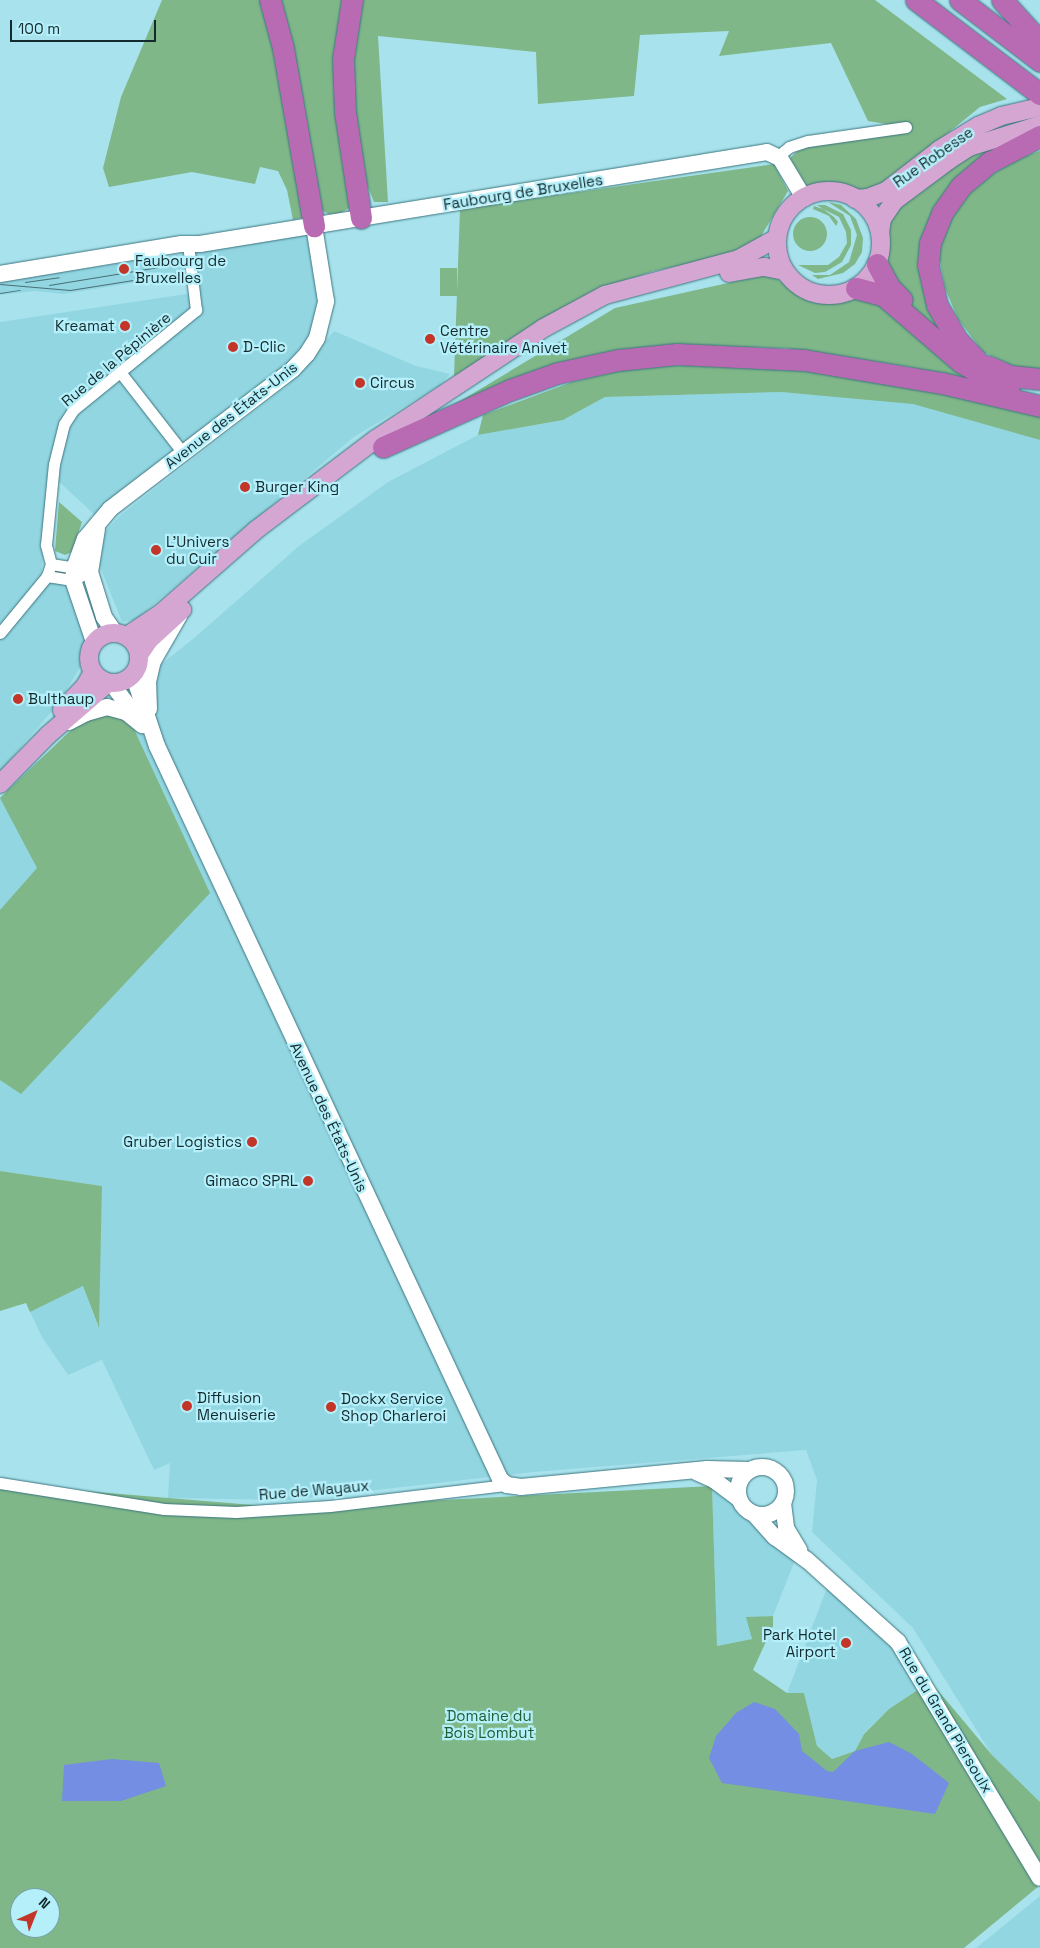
<!DOCTYPE html>
<html>
<head>
<meta charset="utf-8">
<style>
	body { margin:0 }
	#map { position:relative; width:1040px; height:1948px; overflow:hidden; background:#a8e3ed; font-family:"Space Grotesk",sans-serif }
	div>[style] { position:absolute }
	[style*='--x'] { left:calc(var(--x)*1px); top:calc(var(--y)*1px); width:calc(var(--w)*1px); rotate:calc(var(--a)*1deg) }
	.built>* { inset:0; background:#92d6e2 }
	.green>* { inset:0; background:#7fb789; transform-origin:0 0 }
	.round { border-radius:50% }
	.water>* { inset:0; background:#738ee2 }
	.roads { filter:drop-shadow(0 0 1px #3d757f) drop-shadow(0 0 1px #3d757f) }
	.street>* { height:11px; margin:-5.5px; padding:0 5.5px; transform-origin:5.5px; border-radius:5.5px; background:#fff }
	.secondary>* { height:16px; margin:-8px; padding:0 8px; transform-origin:8px; border-radius:8px; background:#fff }
	.secondary>.ring { margin:-8px; padding:0; box-sizing:content-box; background:none; border:16px solid #fff; border-radius:50% }
	.primary>* { height:18px; margin:-9px; padding:0 9px; transform-origin:9px; border-radius:9px; background:#d4a6d1 }
	.primary>.ring { margin:-9px; padding:0; box-sizing:content-box; background:none; border:18px solid #d4a6d1; border-radius:50% }
	.highway>* { height:21px; margin:-10.5px; padding:0 10.5px; transform-origin:10.5px; border-radius:10.5px; background:#b86bb3 }
	.tram>* { height:1px; margin:-0.5px; padding:0 0.5px; transform-origin:0.5px; border-radius:0.5px; background:#4a6f75 }
	.dots>* { width:14px; height:14px; translate:-50% -50%; box-sizing:border-box; border:2px solid #b5f0fa; border-radius:50% }
	span { translate:-50% -50%; white-space:nowrap; text-align:center; line-height:1.15; -webkit-text-stroke:4.5px #b5f0fa; paint-order:stroke }
	.street-label { font-size:15px; color:#132a2e }
	.poi-label { font-size:15px; color:#132a2e }
	.left { translate:0 -50%; text-align:left }
	.right { translate:-100% -50%; text-align:right }
	.park-label { font-size:15px; color:#215e31 }
	.north { position:absolute; left:10px; top:1888px; width:50px; height:50px; box-sizing:border-box; background:#b5f0fa; border:1px solid #74a1a8; border-radius:50%; rotate:44deg; font-size:14px; font-weight:700; line-height:20px; text-align:center; color:#132a2e }
	.north::after { content:''; display:block; margin:auto; width:18px; height:22px; background:#c23528; clip-path:polygon(50% 0,100% 100%,50% 72%,0 100%) }
	.scale { position:absolute; left:10px; top:20px; width:146px; height:22px; box-sizing:border-box; border:2px solid #132a2e; border-top:0; padding-left:6px; font-size:15px; line-height:18px; white-space:nowrap; color:#132a2e; -webkit-text-stroke:4px #b5f0fa; paint-order:stroke }
</style>
</head>
<body>
<div id="map">
	<div class="built">
		<i style="clip-path:polygon(307px 225px,325px 280px,319px 332px,278px 386px,97px 517px,53px 476px,62px 431px,82px 403px,132px 355px,71px 402px,57px 430px,41px 576px,70px 587px,86px 645px,81px 666px,57px 705px,0 772px,0 322px,193px 293px,189px 244px)"></i>
		<i style="clip-path:polygon(183px 254px,186px 274px,64px 294px,35px 291px,0 295px,0 281px)"></i>
		<i style="clip-path:polygon(334px 331px,416px 366px,450px 374px,440px 385px,354px 437px,135px 620px,122px 622px,97px 559px,102px 534px,122px 514px,288px 385px)"></i>
		<i style="clip-path:polygon(781px 392px,907px 402px,1040px 440px,1040px 1802px,992px 1755px,913px 1628px,812px 1532px,817px 1480px,806px 1450px,534px 1472px,289px 1500px,168px 1498px,170px 1463px,154px 1470px,102px 1360px,68px 1375px,42px 1337px,30px 1312px,83px 1286px,98px 1327px,102px 1186px,0 1171px,0 798px,29px 768px,193px 639px,299px 546px,388px 482px,478px 435px,563px 420px,605px 397px)"></i>
		<i style="clip-path:polygon(712px 1486px,795px 1560px,773px 1616px,747px 1617px,752px 1639px,717px 1646px)"></i>
		<i style="clip-path:polygon(830px 1580px,925px 1685px,889px 1709px,864px 1733px,855px 1751px,832px 1759px,817px 1746px,804px 1693px,787px 1693px)"></i>
		<i style="clip-path:polygon(1040px 1896px,1040px 1948px,976px 1948px)"></i>
	</div>
	<div class="green">
		<i style="clip-path:polygon(162px 0,270px 0,312px 215px,293px 220px,287px 190px,278px 171px,260px 167px,255px 184px,192px 172px,109px 187px,103px 168px,121px 97px)"></i>
		<i style="clip-path:polygon(277px 0,346px 0,349px 208px,341px 213px,328px 214px,319px 208px)"></i>
		<i style="clip-path:polygon(362px 0,875px 0,1007px 99px,980px 107px,868px 198px,844px 188px,807px 186px,790px 158px,808px 141px,904px 127px,868px 121px,831px 43px,719px 56px,729px 31px,640px 35px,634px 96px,538px 104px,536px 52px,378px 36px,388px 202px,374px 202px,366px 182px,350px 79px)"></i>
		<i style="clip-path:polygon(1014px 141px,990px 162px,933px 233px,954px 345px,884px 280px,891px 215px,969px 147px)"></i>
		<i style="clip-path:polygon(1040px 151px,1040px 371px,1018px 368px,983px 352px,958px 319px,945px 288px,938px 250px,950px 214px,979px 183px,1017px 159px)"></i>
		<i style="clip-path:polygon(774px 164px,788px 191px,757px 243px,745px 252px,654px 271px,605px 287px,454px 376px,460px 209px)"></i>
		<i style="clip-path:polygon(828px 202px,841px 205px,856px 219px,863px 238px,862px 252px,855px 264px,843px 273px,818px 279px,812px 275px,830px 275px,849px 262px,857px 235px,850px 216px)"></i>
		<i style="clip-path:polygon(817px 205px,825px 205px,843px 214px,851px 230px,851px 245px,842px 262px,825px 272px,815px 273px,798px 265px,828px 265px,839px 257px,847px 243px,846px 232px,839px 217px,823px 209px,834px 217px,838px 222px,836px 226px,829px 216px,813px 209px,814px 206px,823px 209px)"></i>
		<i class="round" style="left:793px;top:217px;width:34px;height:34px"></i>
		<i style="left:440px;top:268px;width:17px;height:28px"></i>
		<i style="clip-path:polygon(769px 274px,814px 302px,855px 297px,877px 299px,1004px 393px,910px 367px,786px 348px,702px 346px,457px 403px,615px 308px)"></i>
		<i style="clip-path:polygon(752px 364px,839px 373px,1040px 412px,1040px 440px,913px 404px,781px 392px,605px 397px,563px 420px,478px 435px,483px 415px,572px 382px,640px 366px)"></i>
		<i style="clip-path:polygon(59px 502px,82px 522px,72px 552px,65px 555px,55px 551px)"></i>
		<i style="clip-path:polygon(92px 710px,126px 712px,210px 893px,21px 1094px,0 1080px,0 910px,37px 868px,0 798px)"></i>
		<i style="clip-path:polygon(0 1171px,102px 1186px,99px 1328px,83px 1286px,30px 1312px,26px 1303px,0 1311px)"></i>
		<i style="clip-path:polygon(evenodd,0 1484px,288px 1508px,712px 1486px,717px 1646px,752px 1639px,746px 1617px,773px 1616px,773px 1626px,753px 1670px,787px 1693px,804px 1693px,817px 1746px,832px 1759px,855px 1751px,864px 1734px,889px 1709px,925px 1685px,1029px 1858px,936px 1688px,992px 1755px,1040px 1802px,1040px 1885px,964px 1948px,0 1948px,0 1484px,20px 1898px,50px 1898px,50px 1928px,20px 1928px,20px 1898px)"></i>
	</div>
	<div class="water">
		<i style="clip-path:polygon(754px 1702px,775px 1709px,799px 1734px,802px 1751px,827px 1771px,833px 1772px,855px 1751px,889px 1742px,912px 1754px,949px 1783px,935px 1814px,722px 1783px,709px 1758px,716px 1736px,736px 1713px)"></i>
		<i style="clip-path:polygon(112px 1759px,159px 1763px,166px 1786px,121px 1801px,62px 1801px,64px 1765px)"></i>
	</div>
	<div class="roads">
		<div class="street">
			<i style="--x:778;--y:156;--w:14;--a:-39"></i>
			<i style="--x:789;--y:147;--w:20;--a:-18"></i>
			<i style="--x:808;--y:141;--w:99;--a:-8.1"></i>
			<i style="--x:120;--y:372;--w:103;--a:52.1"></i>
			<i style="--x:51;--y:564;--w:30;--a:9"></i>
			<i style="--x:47;--y:576;--w:26;--a:9"></i>
			<i style="--x:73;--y:580;--w:7;--a:-27"></i>
			<i style="--x:0;--y:633;--w:74;--a:-50.5"></i>
			<i style="--x:47;--y:576;--w:13;--a:-72"></i>
			<i style="--x:51;--y:564;--w:20;--a:-105"></i>
			<i style="--x:46;--y:545;--w:81;--a:-84.4"></i>
			<i style="--x:54;--y:464;--w:41;--a:-76"></i>
			<i style="--x:64;--y:424;--w:17;--a:-57"></i>
			<i style="--x:73;--y:410;--w:159;--a:-39.1"></i>
			<i style="--x:196;--y:310;--w:66;--a:-96.9"></i>
			<i style="--x:0;--y:1483;--w:166;--a:9"></i>
			<i style="--x:164;--y:1509;--w:72;--a:2.4"></i>
			<i style="--x:236;--y:1512;--w:94;--a:-3.7"></i>
			<i style="--x:330;--y:1506;--w:178;--a:-6.8"></i>
		</div>
		<div class="secondary">
			<i style="--x:0;--y:274;--w:184;--a:-9.4"></i>
			<i style="--x:182;--y:244;--w:18;--a:0"></i>
			<i style="--x:200;--y:244;--w:574;--a:-9.22"></i>
			<i style="--x:767;--y:152;--w:14;--a:25"></i>
			<i style="--x:780;--y:158;--w:47;--a:59"></i>
			<i style="--x:97;--y:529;--w:44;--a:99.2"></i>
			<i style="--x:90;--y:572;--w:47;--a:72.7"></i>
			<i style="--x:104;--y:617;--w:19;--a:55"></i>
			<i style="--x:94;--y:642;--w:65;--a:-108.7"></i>
			<i style="--x:73;--y:580;--w:14;--a:-82"></i>
			<i style="--x:75;--y:566;--w:29;--a:-70"></i>
			<i style="--x:85;--y:539;--w:39;--a:-50"></i>
			<i style="--x:110;--y:509;--w:230;--a:-37.4"></i>
			<i style="--x:293;--y:369;--w:21;--a:-47"></i>
			<i style="--x:307;--y:354;--w:19;--a:-58"></i>
			<i style="--x:317;--y:338;--w:38;--a:-76"></i>
			<i style="--x:326;--y:301;--w:76;--a:-99.1"></i>
			<i style="--x:133;--y:674;--w:76;--a:71.6"></i>
			<i style="--x:157;--y:746;--w:809;--a:64.92"></i>
			<i style="--x:500;--y:1479;--w:9;--a:41"></i>
			<i style="--x:507;--y:1485;--w:14;--a:8"></i>
			<i style="--x:521;--y:1487;--w:187;--a:-5.5"></i>
			<i style="--x:707;--y:1469;--w:42;--a:1.4"></i>
			<i style="--x:111;--y:683;--w:43;--a:52.6"></i>
			<i style="--x:149;--y:709;--w:27;--a:-92"></i>
			<i style="--x:148;--y:682;--w:22;--a:-77"></i>
			<i style="--x:153;--y:661;--w:54;--a:-60.1"></i>
			<i style="--x:69;--y:722;--w:19;--a:-28"></i>
			<i style="--x:86;--y:713;--w:22;--a:-16"></i>
			<i style="--x:107;--y:707;--w:20;--a:15"></i>
			<i style="--x:126;--y:712;--w:21;--a:39"></i>
			<i class="ring" style="left:738px;top:1467px;width:32px;height:32px"></i>
			<i style="--x:696;--y:1472;--w:20;--a:24"></i>
			<i style="--x:714;--y:1480;--w:31;--a:37"></i>
			<i style="--x:783;--y:1503;--w:25;--a:83"></i>
			<i style="--x:786;--y:1528;--w:26;--a:59"></i>
			<i style="--x:754;--y:1514;--w:31;--a:48"></i>
			<i style="--x:775;--y:1537;--w:39;--a:36"></i>
			<i style="--x:807;--y:1560;--w:122;--a:42"></i>
			<i style="--x:898;--y:1642;--w:275;--a:59"></i>
		</div>
		<div class="primary">
			<i class="ring" style="left:777px;top:191px;width:86px;height:86px"></i>
			<i style="--x:855;--y:199;--w:13;--a:-4"></i>
			<i style="--x:868;--y:198;--w:19;--a:-21"></i>
			<i style="--x:886;--y:191;--w:67;--a:-37.7"></i>
			<i style="--x:939;--y:150;--w:46;--a:-31.6"></i>
			<i style="--x:978;--y:126;--w:25;--a:-23"></i>
			<i style="--x:1001;--y:116;--w:40;--a:-13"></i>
			<i style="--x:880;--y:233;--w:14;--a:-82"></i>
			<i style="--x:882;--y:219;--w:22;--a:-56"></i>
			<i style="--x:894;--y:201;--w:69;--a:-36.7"></i>
			<i style="--x:949;--y:160;--w:24;--a:-33"></i>
			<i style="--x:969;--y:147;--w:74;--a:-17.2"></i>
			<i style="--x:729;--y:273;--w:36;--a:-10"></i>
			<i style="--x:764;--y:267;--w:21;--a:11"></i>
			<i class="ring" style="left:89px;top:633px;width:32px;height:32px"></i>
			<i style="--x:127;--y:636;--w:40;--a:-34"></i>
			<i style="--x:160;--y:614;--w:128;--a:-41.2"></i>
			<i style="--x:256;--y:530;--w:151;--a:-37.2"></i>
			<i style="--x:376;--y:439;--w:199;--a:-33.5"></i>
			<i style="--x:542;--y:329;--w:72;--a:-28.4"></i>
			<i style="--x:605;--y:295;--w:139;--a:-15"></i>
			<i style="--x:739;--y:259;--w:43;--a:-28.9"></i>
			<i style="--x:139;--y:655;--w:18;--a:-56"></i>
			<i style="--x:149;--y:640;--w:45;--a:-42.3"></i>
			<i style="--x:62;--y:710;--w:33;--a:-46"></i>
			<i style="--x:85;--y:686;--w:16;--a:-60"></i>
			<i style="--x:0;--y:784;--w:69;--a:-45.6"></i>
			<i style="--x:48;--y:735;--w:79;--a:-40.9"></i>
		</div>
		<div class="highway">
			<i style="--x:270;--y:0;--w:50;--a:74.8"></i>
			<i style="--x:283;--y:48;--w:181;--a:80.1"></i>
			<i style="--x:352;--y:0;--w:60;--a:98.7"></i>
			<i style="--x:343;--y:59;--w:53;--a:87.8"></i>
			<i style="--x:345;--y:112;--w:107;--a:81.4"></i>
			<i style="--x:916;--y:0;--w:156;--a:37.2"></i>
			<i style="--x:960;--y:0;--w:101;--a:37.3"></i>
			<i style="--x:1002;--y:0;--w:57;--a:47.9"></i>
			<i style="--x:877;--y:264;--w:26;--a:62"></i>
			<i style="--x:889;--y:287;--w:18;--a:45"></i>
			<i style="--x:856;--y:288;--w:28;--a:15"></i>
			<i style="--x:883;--y:295;--w:103;--a:40.7"></i>
			<i style="--x:961;--y:362;--w:56;--a:31.1"></i>
			<i style="--x:978;--y:362;--w:33;--a:-133"></i>
			<i style="--x:956;--y:338;--w:38;--a:-120"></i>
			<i style="--x:937;--y:305;--w:41;--a:-102.7"></i>
			<i style="--x:928;--y:265;--w:22;--a:-85"></i>
			<i style="--x:930;--y:243;--w:32;--a:-68"></i>
			<i style="--x:942;--y:213;--w:33;--a:-55"></i>
			<i style="--x:961;--y:186;--w:38;--a:-40"></i>
			<i style="--x:990;--y:162;--w:56;--a:-27.5"></i>
			<i style="--x:987;--y:366;--w:26;--a:23"></i>
			<i style="--x:1011;--y:376;--w:29;--a:6"></i>
			<i style="--x:383;--y:447;--w:139;--a:-24.2"></i>
			<i style="--x:510;--y:390;--w:51;--a:-19.5"></i>
			<i style="--x:558;--y:373;--w:61;--a:-12.2"></i>
			<i style="--x:618;--y:360;--w:59;--a:-5.8"></i>
			<i style="--x:677;--y:354;--w:127;--a:2.7"></i>
			<i style="--x:804;--y:360;--w:140;--a:9.5"></i>
			<i style="--x:942;--y:383;--w:101;--a:13.2"></i>
		</div>
	</div>
	<div class="tram">
		<i style="--x:25;--y:282;--w:34;--a:-8"></i>
		<i style="--x:0;--y:284;--w:70;--a:4.9"></i>
		<i style="--x:70;--y:290;--w:115;--a:-9"></i>
		<i style="--x:49;--y:285;--w:136;--a:-9.3"></i>
		<i style="--x:0;--y:293;--w:20;--a:-9"></i>
	</div>
	<div class="dots">
		<i style="left:124px;top:269px;background:#c23528"></i>
		<i style="left:125px;top:326px;background:#c23528"></i>
		<i style="left:430px;top:339px;background:#c23528"></i>
		<i style="left:233px;top:347px;background:#c23528"></i>
		<i style="left:360px;top:383px;background:#c23528"></i>
		<i style="left:245px;top:487px;background:#c23528"></i>
		<i style="left:156px;top:550px;background:#c23528"></i>
		<i style="left:18px;top:699px;background:#c23528"></i>
		<i style="left:252px;top:1142px;background:#c23528"></i>
		<i style="left:308px;top:1181px;background:#c23528"></i>
		<i style="left:187px;top:1406px;background:#c23528"></i>
		<i style="left:331px;top:1407px;background:#c23528"></i>
		<i style="left:846px;top:1643px;background:#c23528"></i>
	</div>
	<div class="street-label">
		<span style="left:933px;top:157px;rotate:-35deg">Rue Robesse</span>
		<span style="left:523px;top:192px;rotate:-9deg">Faubourg de Bruxelles</span>
		<span style="left:116px;top:359px;rotate:-40deg">Rue de la Pépinière</span>
		<span style="left:231px;top:415px;rotate:-38deg">Avenue des États-Unis</span>
		<span style="left:329px;top:1117px;rotate:65deg">Avenue des États-Unis</span>
		<span style="left:314px;top:1490px;rotate:-5deg">Rue de Wayaux</span>
		<span style="left:946px;top:1720px;rotate:59deg">Rue du Grand Piersoulx</span>
	</div>
	<div class="poi-label">
		<span class="left" style="left:135px;top:269px">Faubourg de<br>Bruxelles</span>
		<span class="right" style="left:115px;top:326px">Kreamat</span>
		<span class="left" style="left:440px;top:339px">Centre<br>Vétérinaire Anivet</span>
		<span class="left" style="left:243px;top:347px">D-Clic</span>
		<span class="left" style="left:370px;top:383px">Circus</span>
		<span class="left" style="left:255px;top:487px">Burger King</span>
		<span class="left" style="left:166px;top:550px">L'Univers<br>du Cuir</span>
		<span class="left" style="left:28px;top:699px">Bulthaup</span>
		<span class="right" style="left:242px;top:1142px">Gruber Logistics</span>
		<span class="right" style="left:298px;top:1181px">Gimaco SPRL</span>
		<span class="left" style="left:197px;top:1406px">Diffusion<br>Menuiserie</span>
		<span class="left" style="left:341px;top:1407px">Dockx Service<br>Shop Charleroi</span>
		<span class="right" style="left:836px;top:1643px">Park Hotel<br>Airport</span>
	</div>
	<div class="park-label">
		<span style="left:489px;top:1724px">Domaine du<br>Bois Lombut</span>
	</div>
	<div class="north">N</div>
	<div class="scale">100 m</div>
</div>
</body>
</html>
